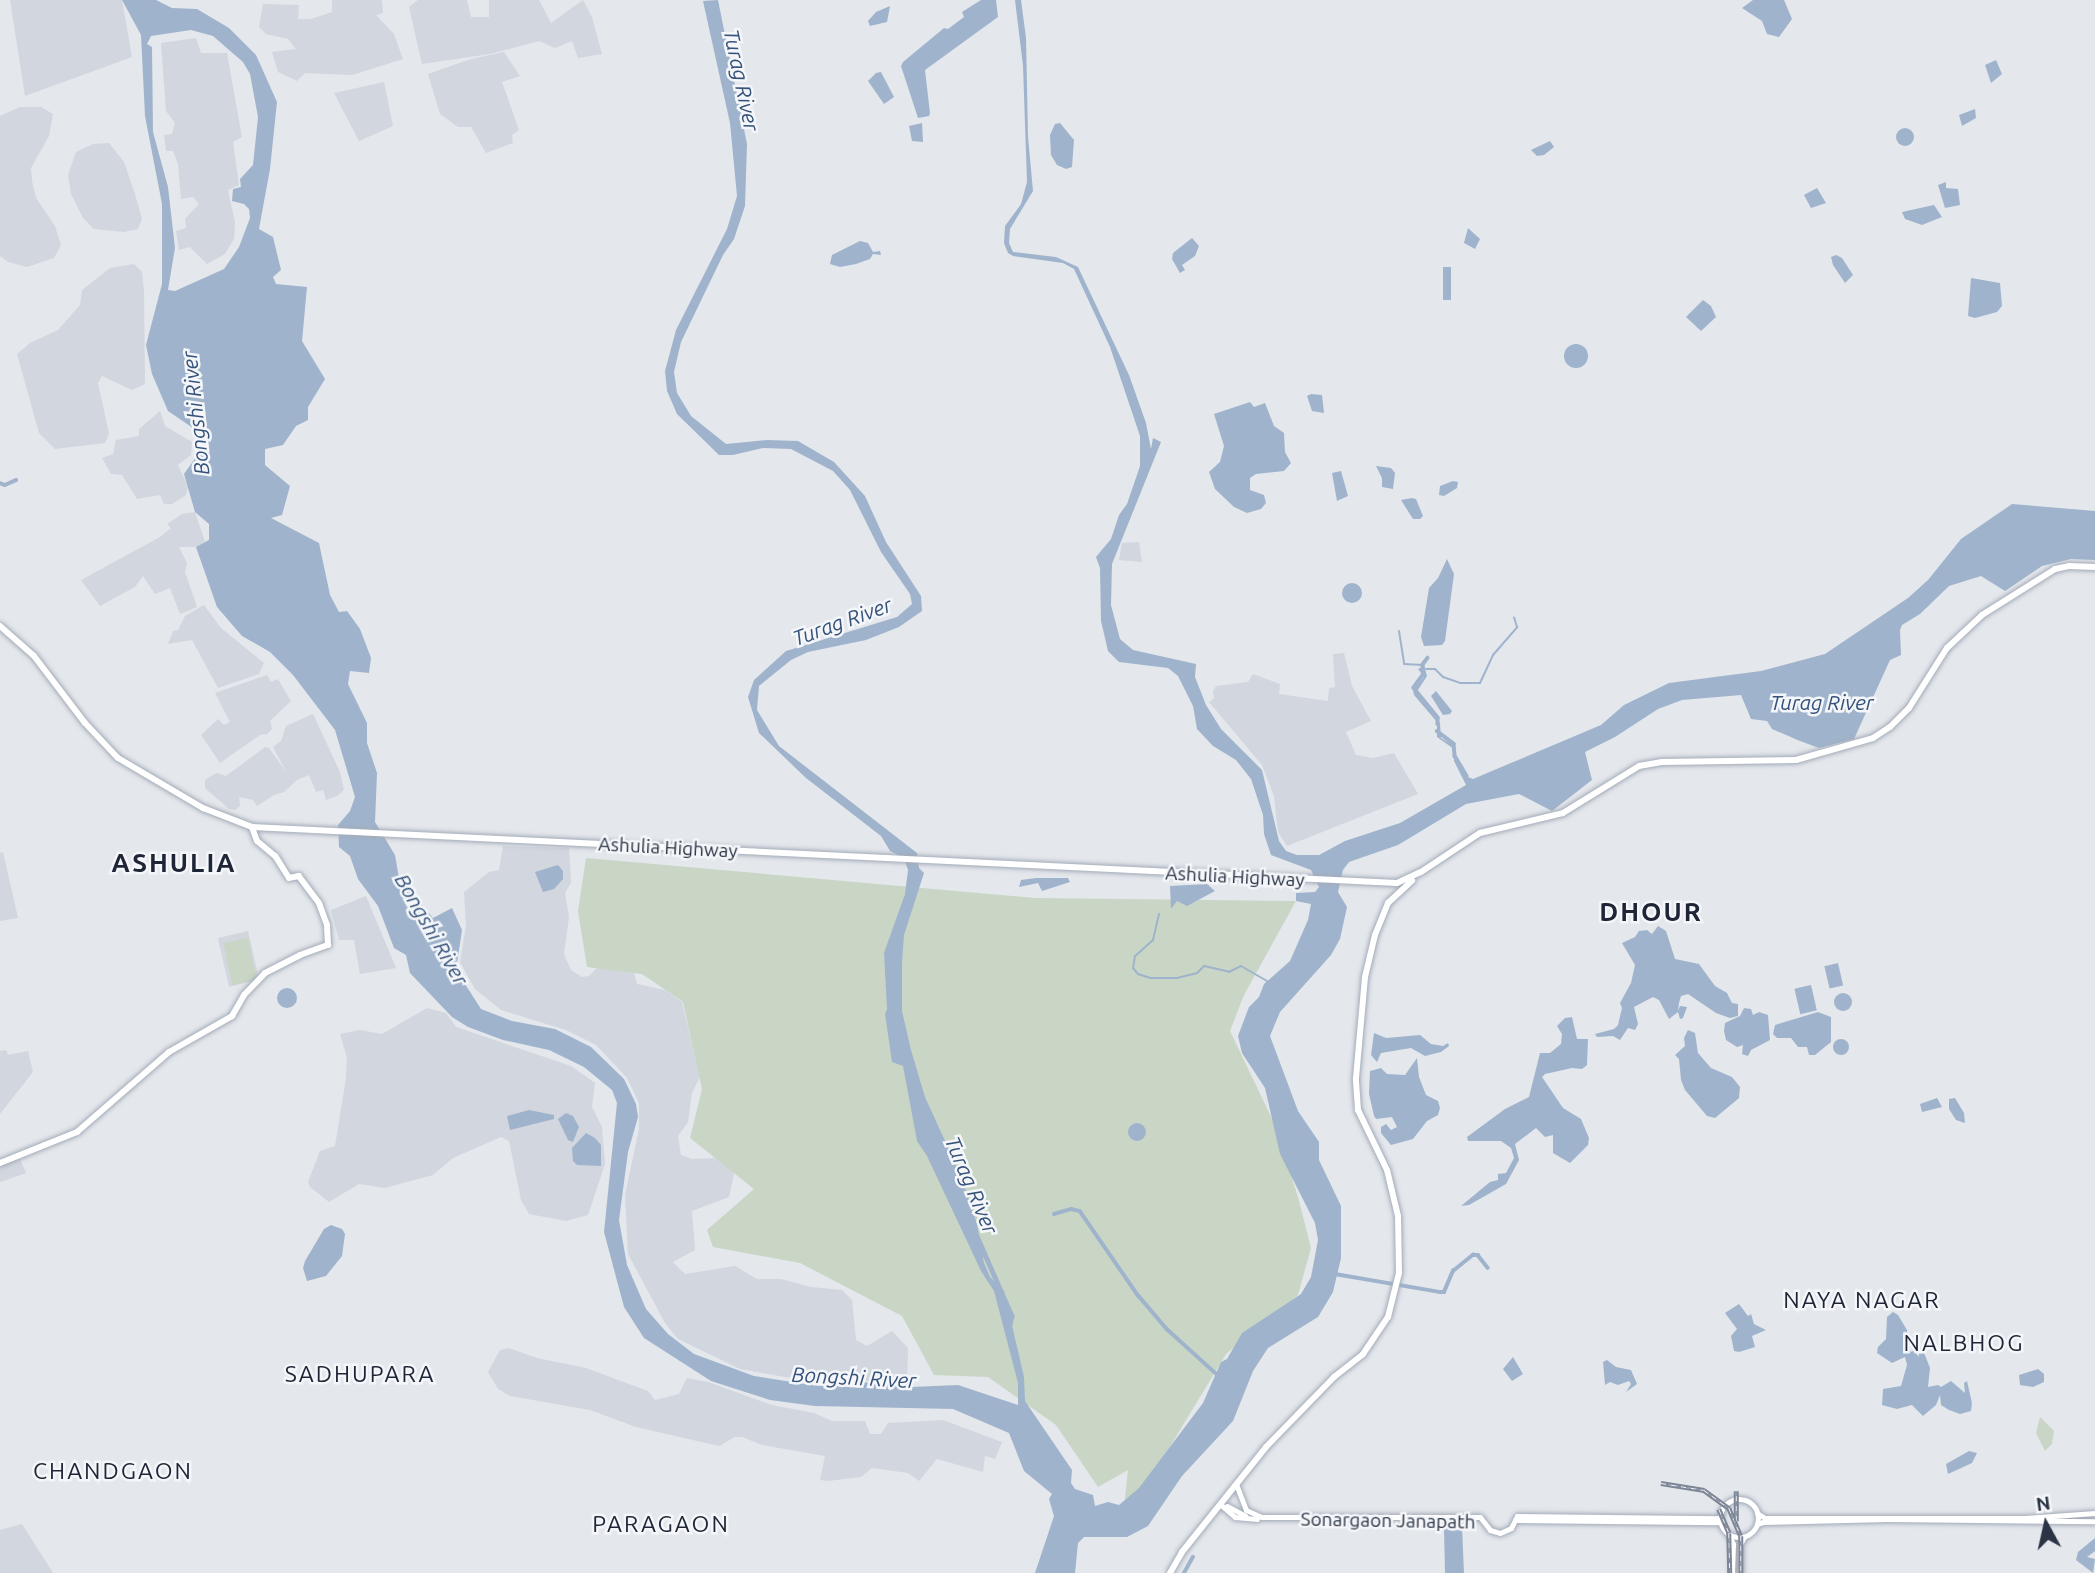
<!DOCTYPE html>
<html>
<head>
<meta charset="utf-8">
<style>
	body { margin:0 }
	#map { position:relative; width:2095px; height:1573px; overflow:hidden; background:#e4e7ec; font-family:Ubuntu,sans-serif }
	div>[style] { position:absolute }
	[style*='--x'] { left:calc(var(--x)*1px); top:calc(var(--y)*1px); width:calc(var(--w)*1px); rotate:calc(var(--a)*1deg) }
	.built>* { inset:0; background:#d2d6de; transform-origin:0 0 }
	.green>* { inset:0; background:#c9d6c5; transform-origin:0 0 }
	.water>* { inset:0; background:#9fb4cc; transform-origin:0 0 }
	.round { border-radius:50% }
	.stream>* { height:2px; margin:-1px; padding:0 1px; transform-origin:1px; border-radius:1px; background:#9fb4cc }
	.canal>* { height:3.5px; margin:-1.75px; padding:0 1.75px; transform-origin:1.75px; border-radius:1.75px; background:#9fb4cc }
	.river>* { height:4.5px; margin:-2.25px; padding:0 2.25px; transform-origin:2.25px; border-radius:2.25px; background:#9fb4cc }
	.roads { filter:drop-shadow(0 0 2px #a3abb8) drop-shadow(0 0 2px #a3abb8) }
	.major>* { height:5px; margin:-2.5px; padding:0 2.5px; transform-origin:2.5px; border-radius:2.5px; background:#fff }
	.major>.ring { margin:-2.5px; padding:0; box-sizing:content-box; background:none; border:5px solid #fff; border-radius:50% }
	.highway>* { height:6px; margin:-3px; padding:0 3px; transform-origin:3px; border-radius:3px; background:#fff }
	.rail>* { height:4.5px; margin-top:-2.25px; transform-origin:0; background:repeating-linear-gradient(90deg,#f4f6f9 0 5px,#7d8696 0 10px); box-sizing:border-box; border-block:2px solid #7d8696 }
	span { translate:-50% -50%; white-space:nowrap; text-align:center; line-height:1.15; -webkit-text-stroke:5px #f4f6f9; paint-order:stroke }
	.street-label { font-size:19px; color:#2b3445 }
	.water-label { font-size:21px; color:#34527a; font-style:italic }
	.quarter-label { font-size:23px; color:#1d2536; letter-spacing:2px }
	.district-label { font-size:26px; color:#1d2536; font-weight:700; letter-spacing:2px }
	.north { position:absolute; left:2011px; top:1489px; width:70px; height:70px; -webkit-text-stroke:5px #f4f6f9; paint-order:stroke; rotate:352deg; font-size:19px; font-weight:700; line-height:28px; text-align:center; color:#2b3445 }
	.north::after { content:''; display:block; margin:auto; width:24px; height:32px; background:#2b3445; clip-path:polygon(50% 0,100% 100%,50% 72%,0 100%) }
</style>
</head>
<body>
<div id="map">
	<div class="built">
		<i style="clip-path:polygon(10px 0,122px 0,132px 57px,25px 96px)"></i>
		<i style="clip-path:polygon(332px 0,382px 0,383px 13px,376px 15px,394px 34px,403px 59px,352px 75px,305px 73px,297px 81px,278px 72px,272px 52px,296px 49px,288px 39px,266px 34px,259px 27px,263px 4px,299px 5px,298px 19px,311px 19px,332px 12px)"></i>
		<i style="clip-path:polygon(418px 0,467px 0,471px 17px,489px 17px,489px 0,539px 0,551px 23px,583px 0,592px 17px,602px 54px,578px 58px,572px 41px,555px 48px,539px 41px,490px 54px,422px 64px,409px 7px)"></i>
		<i style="clip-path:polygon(196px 38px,201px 53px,227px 53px,242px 137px,233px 142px,239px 185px,228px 190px,235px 222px,234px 239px,225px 254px,207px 264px,190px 247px,179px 250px,176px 231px,186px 228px,185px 219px,199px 204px,193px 197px,181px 199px,178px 164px,173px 151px,166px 151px,164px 135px,172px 134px,175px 123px,166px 111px,161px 43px)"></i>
		<i style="clip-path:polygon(504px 52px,520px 76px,502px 82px,519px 130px,512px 135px,513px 143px,486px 153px,471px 127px,458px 127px,440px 114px,428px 74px,471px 59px)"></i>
		<i style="clip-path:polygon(384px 82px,393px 126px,359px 141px,334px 93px)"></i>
		<i style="clip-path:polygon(20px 107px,41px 107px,53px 114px,49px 136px,31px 168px,32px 181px,36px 198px,55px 226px,61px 245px,54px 258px,27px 267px,8px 262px,0 256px,0 116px)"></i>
		<i style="clip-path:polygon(109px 143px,124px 162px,135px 194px,142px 219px,138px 229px,124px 232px,94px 229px,83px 218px,71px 194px,68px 175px,76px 152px,93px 144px)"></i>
		<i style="clip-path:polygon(134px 264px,142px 272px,144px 291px,145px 384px,132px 390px,102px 376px,98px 383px,109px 434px,105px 443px,55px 449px,39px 433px,17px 354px,30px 343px,58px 330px,80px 305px,82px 290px,110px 268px)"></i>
		<i style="clip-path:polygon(160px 411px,165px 426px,192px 442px,191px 455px,178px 465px,188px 487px,186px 495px,172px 504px,164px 504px,160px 495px,137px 499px,122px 475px,111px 474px,102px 458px,113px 454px,116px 440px,139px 436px,139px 429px)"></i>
		<i style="clip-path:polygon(195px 512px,205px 542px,196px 547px,179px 547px,187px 563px,185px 572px,197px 607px,180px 614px,170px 588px,155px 594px,143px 576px,135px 587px,100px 606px,81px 580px,160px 537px,171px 528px,167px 524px,182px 514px)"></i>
		<i style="clip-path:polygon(1139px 542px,1142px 562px,1119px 560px,1122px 543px)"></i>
		<i style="clip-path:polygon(204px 605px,221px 628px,264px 663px,259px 674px,218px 688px,192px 640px,168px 644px,173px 631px,178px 630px,185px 616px)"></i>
		<i style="clip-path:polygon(1344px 653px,1352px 686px,1371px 721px,1346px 732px,1356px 755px,1373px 758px,1394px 753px,1418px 794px,1287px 846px,1278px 832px,1274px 796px,1262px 765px,1209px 702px,1214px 698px,1213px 691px,1216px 686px,1248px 682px,1253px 674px,1280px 684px,1279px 694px,1328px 701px,1329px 688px,1335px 687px,1333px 654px)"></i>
		<i style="clip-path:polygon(267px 675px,271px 682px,278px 679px,291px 701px,270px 721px,272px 729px,267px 734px,260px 735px,220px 763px,201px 735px,218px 719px,224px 725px,230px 722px,215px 693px)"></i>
		<i style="clip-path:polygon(313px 714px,340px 772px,344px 790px,337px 796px,326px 800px,323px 790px,316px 792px,309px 775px,297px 780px,284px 792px,274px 795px,257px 806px,253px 800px,239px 797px,240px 806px,235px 810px,229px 809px,205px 788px,205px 780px,211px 776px,217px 773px,226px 776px,265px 747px,269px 748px,287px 773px,273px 747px,281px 741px,286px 726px)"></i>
		<i style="clip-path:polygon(503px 846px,569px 848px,571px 883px,565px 893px,569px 917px,564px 954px,571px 970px,582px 977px,589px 976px,597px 968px,632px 965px,637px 984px,665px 990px,682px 1002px,700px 1077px,692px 1093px,688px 1122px,678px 1136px,681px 1155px,692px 1159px,714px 1158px,724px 1162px,734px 1174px,729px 1197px,692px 1211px,695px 1250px,673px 1262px,685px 1274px,735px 1266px,757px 1279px,781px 1279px,811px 1287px,842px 1290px,852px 1300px,856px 1340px,867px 1346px,892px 1331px,908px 1348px,907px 1383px,785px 1377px,740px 1369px,678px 1339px,665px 1323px,628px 1254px,625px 1195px,639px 1129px,639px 1103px,627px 1078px,596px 1045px,566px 1030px,501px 1010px,475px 989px,460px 962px,466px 926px,464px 892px,489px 872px,499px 870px)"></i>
		<i style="clip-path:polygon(3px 852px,18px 918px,0 921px,0 853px)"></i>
		<i style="clip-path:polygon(366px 896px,396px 968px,360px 974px,354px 940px,339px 940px,331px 910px)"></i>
		<i style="left:248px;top:931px;width:50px;height:31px;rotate:77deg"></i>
		<i style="clip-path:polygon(427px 1008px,446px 1013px,456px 1027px,571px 1066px,595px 1083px,592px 1107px,602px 1127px,605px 1164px,588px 1215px,566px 1221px,529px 1214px,521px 1200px,509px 1141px,501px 1137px,453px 1158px,433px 1175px,403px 1183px,385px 1188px,359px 1184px,329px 1202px,310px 1187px,308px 1182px,320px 1151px,335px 1146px,346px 1078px,347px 1058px,340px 1034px,360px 1030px,382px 1034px)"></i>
		<i style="clip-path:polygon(6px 1050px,8px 1055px,28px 1051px,33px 1072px,0 1114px,0 1051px)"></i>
		<i style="clip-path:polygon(19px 1156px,26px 1173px,0 1182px,0 1165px)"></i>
		<i style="clip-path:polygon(509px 1348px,537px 1358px,586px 1368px,648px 1391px,655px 1400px,679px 1394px,687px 1378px,708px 1382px,772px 1405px,814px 1413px,832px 1421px,865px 1421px,870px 1434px,881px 1434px,888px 1423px,943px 1420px,1002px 1442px,995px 1459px,985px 1456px,983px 1472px,937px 1459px,919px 1481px,908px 1473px,872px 1468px,861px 1477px,828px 1481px,820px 1480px,825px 1456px,762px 1445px,742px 1437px,735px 1437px,719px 1446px,636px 1427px,590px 1410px,510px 1396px,498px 1389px,488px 1372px,500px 1350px)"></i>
		<i style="clip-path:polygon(22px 1524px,53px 1573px,0 1573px,0 1530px)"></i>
	</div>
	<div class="green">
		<i style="clip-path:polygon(586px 858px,1035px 898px,1296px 901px,1244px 995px,1230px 1031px,1275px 1125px,1298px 1197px,1311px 1248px,1298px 1295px,1226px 1354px,1122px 1526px,1128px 1470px,1098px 1487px,1056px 1425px,988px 1377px,934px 1375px,902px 1316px,800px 1263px,713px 1247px,707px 1230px,754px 1189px,690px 1138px,702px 1089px,683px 1002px,642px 974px,587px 967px,578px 911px)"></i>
		<i style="left:248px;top:938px;width:43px;height:25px;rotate:78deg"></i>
		<i style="clip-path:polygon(2040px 1417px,2054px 1431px,2052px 1444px,2045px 1451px,2036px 1433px)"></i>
	</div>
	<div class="water">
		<i style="clip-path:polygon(evenodd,122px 0,156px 0,172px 8px,197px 9px,229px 28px,256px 55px,277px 102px,270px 169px,259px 229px,273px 237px,281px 270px,273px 277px,276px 284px,307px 287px,302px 341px,325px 379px,308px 407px,308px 420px,296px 426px,283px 445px,265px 449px,265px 465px,290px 486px,282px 515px,271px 518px,319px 543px,330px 595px,339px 612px,347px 611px,360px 629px,371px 658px,369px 673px,350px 671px,348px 684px,367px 723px,367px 743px,377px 773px,375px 822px,395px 855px,399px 878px,433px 918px,452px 908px,462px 930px,456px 970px,481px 1009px,512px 1021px,555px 1029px,591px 1047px,624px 1079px,636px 1104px,638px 1117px,628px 1152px,619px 1220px,627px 1265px,646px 1309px,668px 1334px,694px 1354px,754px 1376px,811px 1385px,852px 1381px,911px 1387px,958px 1385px,1018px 1405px,1018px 1383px,994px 1291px,981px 1271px,927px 1156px,917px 1141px,903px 1066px,892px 1062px,885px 1014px,887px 1009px,884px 953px,905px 894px,908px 870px,904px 858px,890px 851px,881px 836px,806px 778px,759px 733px,748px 697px,754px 680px,786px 651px,897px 617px,912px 604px,910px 594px,881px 552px,850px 490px,833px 471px,791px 449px,763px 448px,733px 455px,719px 455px,677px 414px,667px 391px,665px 371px,676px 330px,727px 229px,737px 196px,730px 123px,703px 1px,718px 0,747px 144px,745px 206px,734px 239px,723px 255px,681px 342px,674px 372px,677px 393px,691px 416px,726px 444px,767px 440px,798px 441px,834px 462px,865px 496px,886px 542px,921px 596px,922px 611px,899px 627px,866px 640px,808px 652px,791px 660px,759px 686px,757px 710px,779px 746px,917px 853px,919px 868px,924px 873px,904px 935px,902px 963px,902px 1011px,911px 1050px,925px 1097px,961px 1176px,977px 1224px,984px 1263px,990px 1277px,1004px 1291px,1024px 1377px,1025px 1401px,1072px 1470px,1071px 1483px,1075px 1489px,1093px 1495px,1095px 1506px,1108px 1502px,1119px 1505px,1139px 1488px,1203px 1403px,1221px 1362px,1227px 1359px,1242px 1333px,1301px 1294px,1311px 1277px,1318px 1240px,1315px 1223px,1280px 1154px,1265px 1088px,1242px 1053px,1238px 1036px,1249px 1007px,1259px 997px,1264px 984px,1290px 961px,1308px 920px,1311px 904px,1296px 901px,1296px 893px,1315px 892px,1319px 887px,1311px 870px,1271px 855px,1264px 834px,1263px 815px,1251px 779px,1236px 760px,1213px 746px,1197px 729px,1193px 706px,1178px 676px,1168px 668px,1119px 662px,1108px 651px,1101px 621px,1100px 568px,1096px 557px,1111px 539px,1119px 515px,1127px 504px,1140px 466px,1140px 436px,1110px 347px,1074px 269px,1063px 263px,1013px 256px,1008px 253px,1004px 243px,1005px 226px,1021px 204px,1027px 182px,1023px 66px,1015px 0,1021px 0,1026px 38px,1028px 137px,1033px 191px,1010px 229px,1009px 243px,1013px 252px,1056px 257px,1078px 267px,1129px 375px,1146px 423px,1151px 449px,1153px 438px,1161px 442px,1112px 564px,1111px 605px,1120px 639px,1133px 650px,1196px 664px,1195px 677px,1206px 705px,1221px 729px,1262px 770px,1279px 841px,1286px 851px,1297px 855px,1319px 855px,1345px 841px,1400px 823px,1466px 785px,1454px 761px,1454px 749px,1437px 737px,1437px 722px,1414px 695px,1413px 690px,1424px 677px,1418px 669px,1424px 666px,1427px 676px,1416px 693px,1440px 723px,1441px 738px,1455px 746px,1456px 760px,1468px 777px,1473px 779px,1601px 725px,1624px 705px,1669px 683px,1761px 671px,1825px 654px,1908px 598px,1928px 580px,1961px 539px,2012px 504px,2095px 511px,2095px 560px,2071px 559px,2042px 566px,2005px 591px,1981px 576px,1949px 586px,1920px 614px,1902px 625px,1900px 630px,1901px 655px,1890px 660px,1854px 739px,1819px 748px,1800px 741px,1772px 729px,1767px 721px,1751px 719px,1741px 695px,1682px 700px,1658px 709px,1615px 737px,1585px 752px,1592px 780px,1552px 811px,1519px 794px,1466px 804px,1398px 845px,1349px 862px,1343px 870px,1338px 892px,1347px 907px,1340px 939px,1331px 955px,1280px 1012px,1270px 1036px,1298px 1111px,1319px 1142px,1319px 1160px,1341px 1206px,1341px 1258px,1333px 1292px,1318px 1317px,1268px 1348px,1253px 1371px,1233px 1421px,1182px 1476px,1148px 1526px,1127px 1537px,1084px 1537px,1078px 1543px,1075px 1573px,1035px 1573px,1054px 1516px,1049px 1499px,1052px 1494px,1024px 1471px,1009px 1433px,953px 1409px,815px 1406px,770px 1400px,711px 1381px,644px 1338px,624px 1307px,604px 1232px,617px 1103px,612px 1090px,584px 1067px,549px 1050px,503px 1040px,468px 1027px,452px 1017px,410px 973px,406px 955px,394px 948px,378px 906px,358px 879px,350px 856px,339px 847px,338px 825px,350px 811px,355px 797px,335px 730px,293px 675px,270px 652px,242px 636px,217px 607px,196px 547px,209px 540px,209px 524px,195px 512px,184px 474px,201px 450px,193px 428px,168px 411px,152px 374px,146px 345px,162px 284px,162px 204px,145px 116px,141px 35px,122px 0,191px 30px,213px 36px,243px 62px,250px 74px,258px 117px,253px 165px,240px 179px,241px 187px,233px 189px,232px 201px,244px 204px,249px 209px,250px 218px,239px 247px,224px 269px,175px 291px,168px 290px,175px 248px,168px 187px,153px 132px,152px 47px,147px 44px,151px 36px,191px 30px)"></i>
		<i style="clip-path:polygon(981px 0,996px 0,998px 17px,925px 70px,930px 113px,929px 116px,918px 118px,901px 66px,903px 62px,944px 28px,948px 29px,964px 17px,962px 12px)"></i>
		<i style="clip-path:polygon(1753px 0,1784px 0,1792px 19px,1779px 37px,1767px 34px,1762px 21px,1742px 8px)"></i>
		<i style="clip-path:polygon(890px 6px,887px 22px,870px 26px,868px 21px,876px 12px)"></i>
		<i style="clip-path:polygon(1996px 60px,2002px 74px,1991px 83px,1985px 65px)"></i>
		<i style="clip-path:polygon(881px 72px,894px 97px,884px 104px,868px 81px,876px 73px)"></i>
		<i style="clip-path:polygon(1975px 109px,1976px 118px,1962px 126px,1959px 115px)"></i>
		<i style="clip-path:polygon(922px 123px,923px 142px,912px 141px,909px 126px)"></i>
		<i style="clip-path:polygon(1060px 123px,1074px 140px,1072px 167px,1066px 169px,1057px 165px,1051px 155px,1050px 135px,1055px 124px)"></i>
		<i class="round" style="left:1896px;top:128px;width:18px;height:18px"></i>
		<i style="clip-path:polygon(1550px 141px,1554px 147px,1544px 155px,1537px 156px,1531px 150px)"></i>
		<i style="clip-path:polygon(1946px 182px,1946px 188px,1958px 189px,1960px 205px,1945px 208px,1938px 185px)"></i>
		<i style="clip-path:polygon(1817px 188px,1826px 203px,1811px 208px,1804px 195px)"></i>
		<i style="clip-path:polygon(1934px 205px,1942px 217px,1922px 225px,1905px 219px,1902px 212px)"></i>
		<i style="clip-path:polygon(1468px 228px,1480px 239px,1475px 249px,1464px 243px)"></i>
		<i style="clip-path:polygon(1192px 238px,1199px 246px,1195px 256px,1182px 265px,1185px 270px,1180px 273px,1172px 259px,1173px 253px)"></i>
		<i style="clip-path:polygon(860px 241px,868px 243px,873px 252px,880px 251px,881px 255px,873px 254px,870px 259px,856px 264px,840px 267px,830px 264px,832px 255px)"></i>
		<i style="clip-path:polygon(1836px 255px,1842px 258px,1853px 275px,1845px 283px,1833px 265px,1831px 257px)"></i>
		<i style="left:1443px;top:267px;width:8px;height:33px"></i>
		<i style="clip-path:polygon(1971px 278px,2000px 283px,2002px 306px,1997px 312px,1975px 318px,1968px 316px)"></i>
		<i style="clip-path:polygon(1703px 300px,1711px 306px,1716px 317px,1701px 331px,1686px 317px)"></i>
		<i class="round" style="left:1564px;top:344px;width:24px;height:24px"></i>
		<i style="clip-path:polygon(1311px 394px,1322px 395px,1324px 413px,1312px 411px,1307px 396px)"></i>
		<i style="clip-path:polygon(1250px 402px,1254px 407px,1265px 403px,1274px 426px,1284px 433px,1285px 452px,1291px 463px,1284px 471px,1256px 474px,1250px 478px,1250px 490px,1264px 495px,1266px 503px,1261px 509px,1247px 513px,1234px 507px,1215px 489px,1209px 472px,1220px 462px,1224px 446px,1214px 414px)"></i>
		<i style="clip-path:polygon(1376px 466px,1391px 468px,1395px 473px,1393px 489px,1382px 487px,1382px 478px)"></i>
		<i style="clip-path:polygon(1341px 471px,1348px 496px,1337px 501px,1332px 473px)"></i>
		<i style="clip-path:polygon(1453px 481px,1458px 482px,1457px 488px,1444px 496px,1439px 495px,1440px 486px)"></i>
		<i style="clip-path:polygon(1412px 498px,1416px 499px,1423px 516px,1420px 519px,1413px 519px,1401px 500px)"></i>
		<i style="clip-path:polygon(1447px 559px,1454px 574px,1445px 641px,1442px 645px,1424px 646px,1421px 637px,1429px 588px,1438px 578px)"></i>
		<i class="round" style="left:1342px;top:583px;width:20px;height:20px"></i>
		<i style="clip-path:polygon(1436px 691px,1452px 711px,1450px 714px,1443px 715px,1431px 696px)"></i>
		<i style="clip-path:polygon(558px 865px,563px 871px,563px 879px,554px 889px,543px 892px,535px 872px)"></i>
		<i style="clip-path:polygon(1036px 878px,1068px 878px,1070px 882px,1042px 891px,1038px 883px,1019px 887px,1021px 880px)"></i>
		<i style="clip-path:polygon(1207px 884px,1215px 891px,1187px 906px,1177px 901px,1171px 909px,1170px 886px)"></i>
		<i style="clip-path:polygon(1658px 926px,1666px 931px,1675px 959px,1699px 964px,1715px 986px,1727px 993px,1732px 1003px,1738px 1004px,1738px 1016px,1730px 1018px,1716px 1013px,1688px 994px,1681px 996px,1679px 1003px,1678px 1011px,1680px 1006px,1687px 1007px,1683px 1018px,1680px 1019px,1678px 1012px,1669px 1019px,1659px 1000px,1653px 997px,1634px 1007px,1638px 1024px,1635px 1030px,1628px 1028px,1620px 1040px,1613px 1036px,1597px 1037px,1595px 1034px,1614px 1029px,1618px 1025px,1622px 1008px,1620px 1003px,1631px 983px,1635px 965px,1622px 943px,1635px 937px,1639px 931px,1647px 930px,1652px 934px)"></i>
		<i style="left:1838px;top:963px;width:23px;height:14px;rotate:77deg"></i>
		<i style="left:1811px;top:985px;width:26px;height:17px;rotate:77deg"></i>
		<i class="round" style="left:277px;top:988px;width:20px;height:20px"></i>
		<i class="round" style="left:1834px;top:993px;width:18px;height:18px"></i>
		<i style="clip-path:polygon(1744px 1008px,1751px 1009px,1753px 1015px,1759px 1012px,1768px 1015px,1770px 1040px,1751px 1050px,1748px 1056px,1742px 1054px,1743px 1045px,1737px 1047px,1726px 1040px,1724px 1031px,1725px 1023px,1740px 1016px)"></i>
		<i style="clip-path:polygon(1818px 1012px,1831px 1017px,1831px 1042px,1815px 1055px,1809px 1055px,1807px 1047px,1798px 1047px,1791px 1038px,1777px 1038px,1773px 1034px,1775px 1025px)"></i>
		<i style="clip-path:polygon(1572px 1017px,1577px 1039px,1588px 1039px,1587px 1065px,1582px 1069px,1572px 1068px,1545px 1074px,1542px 1077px,1563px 1108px,1581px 1119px,1589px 1138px,1588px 1145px,1570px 1163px,1553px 1153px,1553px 1135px,1545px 1137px,1536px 1128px,1515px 1144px,1519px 1160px,1506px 1184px,1469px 1205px,1461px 1206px,1490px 1182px,1498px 1180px,1498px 1174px,1506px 1173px,1514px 1158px,1511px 1148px,1501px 1141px,1468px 1141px,1467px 1137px,1505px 1109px,1529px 1097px,1540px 1053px,1550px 1053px,1561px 1044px,1562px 1034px,1557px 1026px,1565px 1018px)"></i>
		<i style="clip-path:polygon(1688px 1030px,1695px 1033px,1698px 1053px,1711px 1068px,1732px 1077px,1740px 1087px,1739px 1098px,1715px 1118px,1707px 1116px,1685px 1090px,1681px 1080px,1679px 1059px,1675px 1055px,1685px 1046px,1684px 1038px)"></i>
		<i style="clip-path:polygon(1374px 1033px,1386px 1038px,1420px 1035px,1431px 1044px,1443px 1046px,1448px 1043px,1449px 1046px,1441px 1052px,1425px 1056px,1411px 1048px,1381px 1053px,1377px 1062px,1371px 1055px)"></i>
		<i class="round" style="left:1833px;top:1039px;width:16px;height:16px"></i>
		<i style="clip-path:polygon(1417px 1058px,1419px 1077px,1426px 1095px,1438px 1101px,1440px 1108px,1438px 1115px,1427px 1121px,1413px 1139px,1391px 1145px,1381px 1133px,1381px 1127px,1386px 1124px,1391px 1130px,1397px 1127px,1392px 1117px,1376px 1119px,1374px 1116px,1369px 1094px,1370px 1071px,1381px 1068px,1387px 1074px,1405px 1075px)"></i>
		<i style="clip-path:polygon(1937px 1098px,1942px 1107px,1922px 1112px,1920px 1104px)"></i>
		<i style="clip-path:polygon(1955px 1098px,1964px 1113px,1965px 1123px,1956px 1120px,1949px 1109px,1949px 1099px)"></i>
		<i style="clip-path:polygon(529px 1110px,554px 1115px,554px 1119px,510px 1130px,507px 1116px)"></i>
		<i style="clip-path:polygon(566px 1113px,573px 1116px,579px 1127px,573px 1142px,568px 1140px,558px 1119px)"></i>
		<i class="round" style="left:1128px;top:1123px;width:18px;height:18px"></i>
		<i style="clip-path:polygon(586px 1133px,595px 1138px,601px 1145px,601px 1166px,577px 1165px,573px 1161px,572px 1148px)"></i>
		<i style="clip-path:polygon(331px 1225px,342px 1229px,345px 1234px,342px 1256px,326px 1276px,307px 1281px,303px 1268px,305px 1261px,324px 1229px)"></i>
		<i style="clip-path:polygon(1739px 1304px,1748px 1316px,1751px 1314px,1754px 1324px,1766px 1330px,1752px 1336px,1755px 1347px,1739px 1352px,1734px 1351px,1731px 1336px,1737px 1329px,1725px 1313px)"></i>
		<i style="clip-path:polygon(1893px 1312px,1898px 1315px,1907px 1330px,1907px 1348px,1911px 1352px,1920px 1347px,1923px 1350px,1930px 1368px,1928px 1387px,1938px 1385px,1941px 1387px,1951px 1381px,1965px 1393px,1964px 1383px,1967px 1381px,1972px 1403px,1971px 1411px,1960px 1414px,1949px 1410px,1941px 1405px,1940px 1395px,1936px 1405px,1923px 1416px,1912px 1405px,1897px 1409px,1882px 1405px,1883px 1389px,1901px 1386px,1907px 1365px,1905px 1357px,1892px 1363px,1877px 1353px,1878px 1347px,1886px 1339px,1887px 1317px)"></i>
		<i style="clip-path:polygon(1513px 1357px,1523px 1374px,1512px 1381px,1503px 1369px)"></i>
		<i style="clip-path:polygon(1607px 1360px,1616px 1367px,1631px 1370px,1637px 1384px,1626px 1392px,1631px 1384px,1629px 1381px,1618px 1385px,1610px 1382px,1605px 1385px,1603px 1362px)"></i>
		<i style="clip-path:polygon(2038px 1369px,2044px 1374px,2044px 1382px,2033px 1387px,2020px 1385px,2019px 1375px)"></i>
		<i style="clip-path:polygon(1969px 1451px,1977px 1453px,1972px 1463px,1948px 1474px,1946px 1464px)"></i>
		<i style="clip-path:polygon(1447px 1526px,1462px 1527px,1464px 1573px,1445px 1573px,1444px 1529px)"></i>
		<i style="clip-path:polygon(2095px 1538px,2095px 1551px,2087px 1557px,2095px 1559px,2093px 1573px,2076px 1560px,2078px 1552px)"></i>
	</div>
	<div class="stream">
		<i style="--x:1399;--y:631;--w:33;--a:81"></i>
		<i style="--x:1404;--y:664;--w:19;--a:3"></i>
		<i style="--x:1426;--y:669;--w:9;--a:0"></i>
		<i style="--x:1435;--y:669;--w:11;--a:45"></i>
		<i style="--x:1443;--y:677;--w:18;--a:19"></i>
		<i style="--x:1460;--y:683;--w:20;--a:0"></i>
		<i style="--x:1480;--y:683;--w:31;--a:-65"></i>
		<i style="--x:1493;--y:655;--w:37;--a:-49"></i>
		<i style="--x:1517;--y:627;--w:10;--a:-107"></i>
		<i style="--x:1159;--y:914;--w:27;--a:103"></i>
		<i style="--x:1153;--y:940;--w:24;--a:138"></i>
		<i style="--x:1135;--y:956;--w:12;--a:99"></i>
		<i style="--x:1133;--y:968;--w:8;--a:50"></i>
		<i style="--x:1138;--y:974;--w:13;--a:18"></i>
		<i style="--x:1150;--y:978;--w:27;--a:0"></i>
		<i style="--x:1177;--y:978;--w:21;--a:-14"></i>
		<i style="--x:1197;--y:973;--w:10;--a:-45"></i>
		<i style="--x:1204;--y:966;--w:26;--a:13"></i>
		<i style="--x:1229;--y:972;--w:13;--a:-27"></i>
		<i style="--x:1241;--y:966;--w:30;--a:30"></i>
	</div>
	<div class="canal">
		<i style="--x:0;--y:483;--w:5;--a:22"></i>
		<i style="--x:5;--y:485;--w:12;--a:-24"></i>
		<i style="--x:1428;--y:658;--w:9;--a:126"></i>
		<i style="--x:1423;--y:665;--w:9;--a:84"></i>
		<i style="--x:1424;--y:674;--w:17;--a:126"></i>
		<i style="--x:1414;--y:688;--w:38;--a:51"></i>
		<i style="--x:1438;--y:718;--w:6;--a:90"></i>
		<i style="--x:1437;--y:731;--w:21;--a:37"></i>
		<i style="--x:1454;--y:744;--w:12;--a:85"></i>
		<i style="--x:1455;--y:756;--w:23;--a:59"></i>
		<i style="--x:1054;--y:1214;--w:18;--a:-16"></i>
		<i style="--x:1071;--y:1209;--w:9;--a:13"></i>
		<i style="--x:1080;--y:1211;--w:102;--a:55.4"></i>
		<i style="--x:1138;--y:1295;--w:45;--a:49.5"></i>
		<i style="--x:1167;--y:1329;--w:72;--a:42.2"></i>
		<i style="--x:1335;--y:1274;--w:107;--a:9.7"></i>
		<i style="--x:1440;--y:1292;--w:4;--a:0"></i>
		<i style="--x:1444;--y:1292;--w:23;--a:-67"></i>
		<i style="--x:1453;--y:1271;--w:26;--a:-39"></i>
		<i style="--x:1473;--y:1255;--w:5;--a:0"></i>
		<i style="--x:1478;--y:1255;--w:16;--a:52"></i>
		<i style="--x:1184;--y:1573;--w:18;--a:-61"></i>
	</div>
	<div class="river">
		<i style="--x:977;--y:1236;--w:87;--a:66.4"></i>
		<i style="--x:1012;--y:1316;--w:9;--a:103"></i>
	</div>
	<div class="roads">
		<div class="major">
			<i style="--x:1236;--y:1484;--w:28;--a:69"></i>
			<i style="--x:1246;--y:1510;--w:17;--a:24"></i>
			<i style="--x:1262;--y:1517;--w:218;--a:0"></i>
			<i style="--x:1480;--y:1517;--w:16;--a:52"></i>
			<i style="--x:1490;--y:1530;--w:10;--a:17"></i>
			<i style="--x:1500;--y:1533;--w:12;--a:-24"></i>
			<i style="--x:1511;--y:1528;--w:13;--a:-63"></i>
			<i style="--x:1517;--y:1516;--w:203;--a:0.6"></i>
			<i class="ring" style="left:1720px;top:1499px;width:33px;height:33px"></i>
			<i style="--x:1220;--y:1504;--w:20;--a:41"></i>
			<i style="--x:1235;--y:1517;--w:22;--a:5"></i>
			<i style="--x:1227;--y:1506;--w:21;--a:28"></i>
			<i style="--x:1757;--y:1513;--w:9;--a:32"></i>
			<i style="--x:1765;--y:1518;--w:260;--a:0"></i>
			<i style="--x:2025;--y:1518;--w:70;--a:-4.1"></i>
			<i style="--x:1515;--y:1520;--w:205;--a:0.6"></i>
			<i style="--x:1757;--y:1524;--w:6;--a:-18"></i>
			<i style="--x:1763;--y:1522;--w:125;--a:-1.4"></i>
			<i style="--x:1888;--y:1519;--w:207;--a:0.6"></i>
			<i style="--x:1729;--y:1535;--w:10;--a:66"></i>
			<i style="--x:1733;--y:1544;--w:29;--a:92"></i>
			<i style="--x:1740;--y:1573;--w:29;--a:-90"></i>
			<i style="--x:1740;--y:1544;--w:8;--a:-60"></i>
		</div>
		<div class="highway">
			<i style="--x:0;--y:626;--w:45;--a:41.4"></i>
			<i style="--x:34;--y:656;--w:84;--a:52.7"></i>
			<i style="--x:85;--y:723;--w:48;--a:46.7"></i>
			<i style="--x:118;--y:758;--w:99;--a:30.5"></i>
			<i style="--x:203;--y:808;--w:53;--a:21.2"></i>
			<i style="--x:252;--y:827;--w:1146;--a:2.8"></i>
			<i style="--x:1397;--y:883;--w:26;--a:-25"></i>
			<i style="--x:1421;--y:872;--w:71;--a:-33.5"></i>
			<i style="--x:1480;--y:833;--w:85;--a:-13.5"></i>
			<i style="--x:1563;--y:813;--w:89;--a:-31.7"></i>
			<i style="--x:1639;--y:766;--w:23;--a:-10"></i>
			<i style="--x:1662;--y:762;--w:134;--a:-0.9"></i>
			<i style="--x:1796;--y:760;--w:80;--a:-15.9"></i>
			<i style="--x:1873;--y:738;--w:20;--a:-33"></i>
			<i style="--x:1890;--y:727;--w:27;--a:-45"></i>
			<i style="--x:1909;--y:708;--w:71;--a:-57.7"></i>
			<i style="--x:1947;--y:648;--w:48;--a:-43.3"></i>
			<i style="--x:1982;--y:615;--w:86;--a:-32.2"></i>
			<i style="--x:2055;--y:569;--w:14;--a:-12"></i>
			<i style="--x:2069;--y:566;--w:26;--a:2"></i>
			<i style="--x:0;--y:1163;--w:83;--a:-21.9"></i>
			<i style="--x:77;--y:1132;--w:122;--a:-41"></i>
			<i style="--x:169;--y:1052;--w:73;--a:-29.7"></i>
			<i style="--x:232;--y:1016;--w:24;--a:-60"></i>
			<i style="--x:244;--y:995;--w:30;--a:-46"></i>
			<i style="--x:265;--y:973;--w:39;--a:-27"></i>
			<i style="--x:300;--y:955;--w:30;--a:-20"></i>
			<i style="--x:328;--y:945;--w:20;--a:-93"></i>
			<i style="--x:327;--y:925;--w:23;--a:-110"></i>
			<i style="--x:319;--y:903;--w:34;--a:-127"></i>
			<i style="--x:299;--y:876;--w:10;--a:169"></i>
			<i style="--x:289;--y:878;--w:26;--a:-122"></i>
			<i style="--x:275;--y:856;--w:23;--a:-140"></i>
			<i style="--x:257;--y:841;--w:15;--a:-110"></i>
			<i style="--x:1170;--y:1573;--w:24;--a:-60"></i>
			<i style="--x:1182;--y:1552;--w:134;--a:-51.3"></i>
			<i style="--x:1266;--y:1447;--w:98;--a:-45.8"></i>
			<i style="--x:1334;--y:1377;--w:37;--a:-38"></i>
			<i style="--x:1363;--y:1354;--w:45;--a:-56"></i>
			<i style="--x:1388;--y:1317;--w:45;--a:-76"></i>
			<i style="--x:1399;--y:1273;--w:57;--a:-91"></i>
			<i style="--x:1398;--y:1216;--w:47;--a:-103.4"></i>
			<i style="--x:1387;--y:1170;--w:67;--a:-115.8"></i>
			<i style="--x:1358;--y:1110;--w:32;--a:-94"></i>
			<i style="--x:1356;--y:1078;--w:101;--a:-84.9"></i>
			<i style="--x:1365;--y:977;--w:43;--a:-76.6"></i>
			<i style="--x:1375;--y:935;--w:35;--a:-68"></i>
			<i style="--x:1388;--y:903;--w:33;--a:-43"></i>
		</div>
	</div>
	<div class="rail">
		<i style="--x:1661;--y:1483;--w:44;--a:9.2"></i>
		<i style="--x:1704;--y:1490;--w:31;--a:36"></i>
		<i style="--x:1729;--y:1508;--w:30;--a:67"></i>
		<i style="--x:1741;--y:1536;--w:37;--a:90"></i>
		<i style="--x:1719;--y:1509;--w:26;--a:67"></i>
		<i style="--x:1729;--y:1533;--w:40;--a:88.6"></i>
		<i style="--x:1736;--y:1521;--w:30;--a:-90"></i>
	</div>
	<div class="street-label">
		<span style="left:668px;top:848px;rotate:3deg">Ashulia Highway</span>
		<span style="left:1235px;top:877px;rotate:3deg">Ashulia Highway</span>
		<span style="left:1388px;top:1521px;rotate:1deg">Sonargaon Janapath</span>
	</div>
	<div class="water-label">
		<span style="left:742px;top:80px;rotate:78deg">Turag River</span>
		<span style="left:195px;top:413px;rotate:-96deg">Bongshi River</span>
		<span style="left:842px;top:621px;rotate:-20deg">Turag River</span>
		<span style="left:1822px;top:702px">Turag River</span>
		<span style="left:432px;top:929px;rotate:60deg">Bongshi River</span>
		<span style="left:972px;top:1185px;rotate:67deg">Turag River</span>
		<span style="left:854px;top:1377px;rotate:3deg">Bongshi River</span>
	</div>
	<div class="quarter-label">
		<span style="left:1862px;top:1300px">NAYA NAGAR</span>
		<span style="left:1964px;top:1343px">NALBHOG</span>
		<span style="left:360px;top:1374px">SADHUPARA</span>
		<span style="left:113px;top:1471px">CHANDGAON</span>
		<span style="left:661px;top:1524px">PARAGAON</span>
	</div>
	<div class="district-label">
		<span style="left:174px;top:863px">ASHULIA</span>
		<span style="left:1651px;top:912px">DHOUR</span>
	</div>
	<div class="north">N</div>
</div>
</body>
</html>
